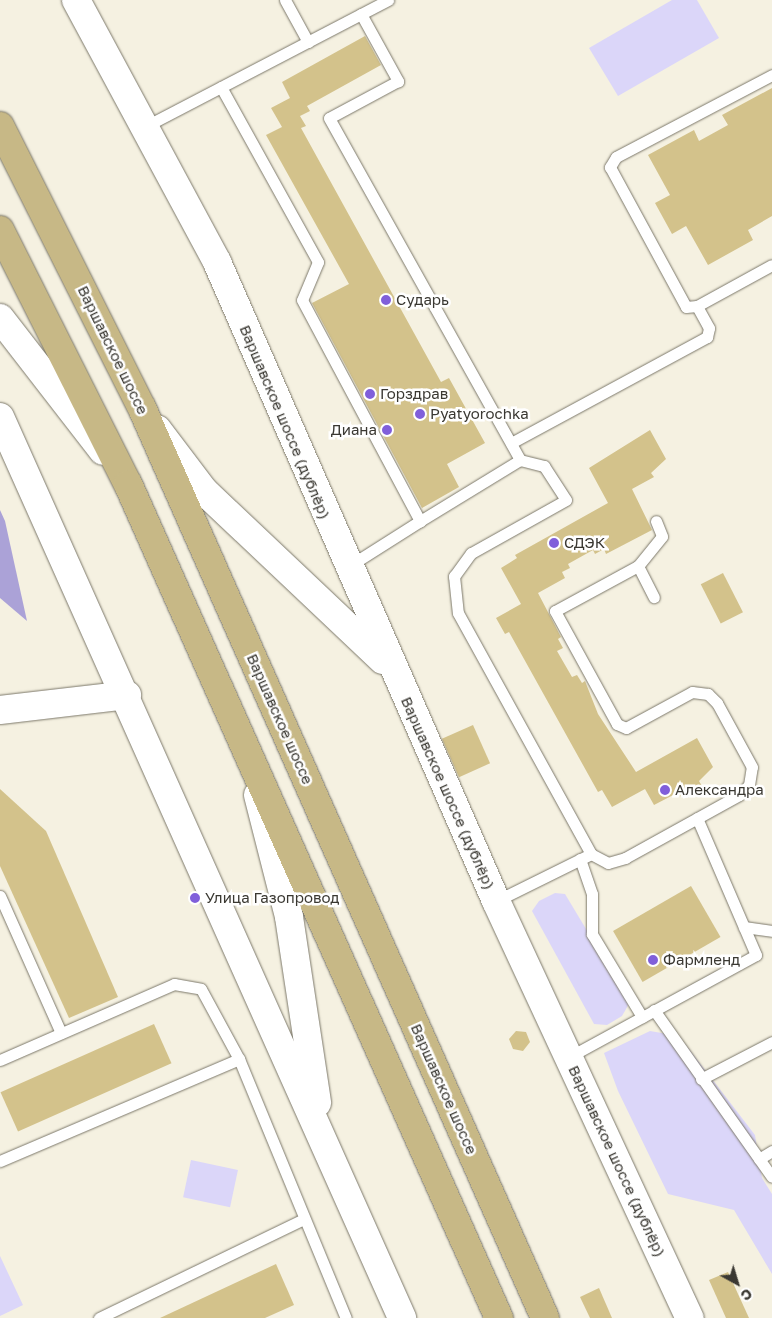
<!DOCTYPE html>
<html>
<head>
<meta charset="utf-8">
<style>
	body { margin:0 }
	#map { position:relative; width:772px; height:1318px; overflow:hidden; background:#f5f1e1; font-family:"Golos Text",sans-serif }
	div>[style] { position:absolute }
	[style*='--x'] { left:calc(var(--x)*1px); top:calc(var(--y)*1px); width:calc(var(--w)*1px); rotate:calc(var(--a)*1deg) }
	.green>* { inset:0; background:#dbd6f9; transform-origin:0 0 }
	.forest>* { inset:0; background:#aba2d7 }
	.building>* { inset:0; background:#d3c28b; transform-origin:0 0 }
	.roads { filter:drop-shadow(0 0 1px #7c786a) drop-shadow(0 0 1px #7c786a) }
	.lane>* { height:11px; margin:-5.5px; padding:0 5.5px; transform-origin:5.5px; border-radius:5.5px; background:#fff }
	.secondary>* { height:28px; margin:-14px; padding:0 14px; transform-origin:14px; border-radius:14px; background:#fff }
	.primary>* { height:28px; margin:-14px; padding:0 14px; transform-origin:14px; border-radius:14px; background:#c7b886 }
	.dots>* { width:14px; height:14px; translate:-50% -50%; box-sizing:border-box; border:2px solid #fff; border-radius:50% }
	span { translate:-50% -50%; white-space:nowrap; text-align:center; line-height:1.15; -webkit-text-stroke:5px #fff; paint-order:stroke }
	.poi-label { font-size:15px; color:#3a3832 }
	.left { translate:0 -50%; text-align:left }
	.right { translate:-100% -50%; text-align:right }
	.street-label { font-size:15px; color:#3a3832 }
	.north { position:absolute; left:712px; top:1258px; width:50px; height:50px; -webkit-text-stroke:4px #fff; paint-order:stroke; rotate:141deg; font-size:14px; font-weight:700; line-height:20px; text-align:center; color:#3a3832 }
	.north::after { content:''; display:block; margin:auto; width:18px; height:22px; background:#3a3832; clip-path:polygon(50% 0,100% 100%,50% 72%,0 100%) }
</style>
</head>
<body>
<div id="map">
	<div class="green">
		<i style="clip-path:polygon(672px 0,697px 0,719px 38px,618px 96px,589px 48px)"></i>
		<i style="clip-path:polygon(555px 893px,565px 894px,630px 1002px,622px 1016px,607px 1025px,594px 1024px,532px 911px,539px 901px)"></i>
		<i style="clip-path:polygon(650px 1031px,679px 1036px,755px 1135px,762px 1178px,772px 1194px,772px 1274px,734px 1210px,668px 1194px,618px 1091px,604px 1053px)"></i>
		<i style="left:191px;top:1160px;width:48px;height:38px;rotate:12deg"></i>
		<i style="clip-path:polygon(0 1256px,23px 1305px,0 1316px)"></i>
	</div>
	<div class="forest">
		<i style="clip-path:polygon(0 510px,5px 521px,27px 621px,0 598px)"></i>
	</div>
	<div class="building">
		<i style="clip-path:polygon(365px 36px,381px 65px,307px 106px,310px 111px,300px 116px,306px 126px,301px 128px,441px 382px,449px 378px,485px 443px,447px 464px,459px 487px,422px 508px,312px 303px,349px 284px,266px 135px,282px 127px,271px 108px,290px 98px,282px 82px)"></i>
		<i style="clip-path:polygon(772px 88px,772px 216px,748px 230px,753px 240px,708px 265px,686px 226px,672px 234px,655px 203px,670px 195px,648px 155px,694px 130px,699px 141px,728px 125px,722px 115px)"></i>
		<i style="clip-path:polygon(650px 430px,666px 459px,651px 473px,654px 477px,632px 489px,652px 530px,606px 554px,604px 549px,595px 554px,593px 550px,568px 564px,570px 568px,562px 572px,565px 578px,538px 593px,561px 637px,558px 639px,563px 648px,557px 651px,572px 677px,577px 675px,582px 683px,585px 681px,598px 714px,636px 772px,697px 738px,713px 767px,699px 781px,702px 786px,681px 797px,679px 792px,654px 805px,645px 789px,612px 807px,602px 790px,598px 792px,509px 632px,505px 634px,496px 618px,521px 604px,501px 568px,517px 558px,515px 555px,608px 503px,589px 468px)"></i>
		<i style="left:723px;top:573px;width:44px;height:25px;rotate:63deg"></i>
		<i style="left:473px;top:725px;width:42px;height:34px;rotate:66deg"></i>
		<i style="clip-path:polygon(0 789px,46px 831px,118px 997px,69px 1018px,0 866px)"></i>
		<i style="left:691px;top:886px;width:59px;height:90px;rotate:60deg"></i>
		<i style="left:154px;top:1024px;width:43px;height:168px;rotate:66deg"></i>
		<i style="clip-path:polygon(516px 1031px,526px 1032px,530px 1042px,523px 1051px,513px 1049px,509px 1039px)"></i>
		<i style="clip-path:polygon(276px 1264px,294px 1305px,265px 1318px,160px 1318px)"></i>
		<i style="clip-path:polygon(728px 1272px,749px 1318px,726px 1318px,709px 1280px)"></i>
		<i style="clip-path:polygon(599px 1288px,612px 1318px,590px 1318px,580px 1297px)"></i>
	</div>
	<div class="roads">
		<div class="lane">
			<i style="--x:285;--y:0;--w:48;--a:61.3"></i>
			<i style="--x:361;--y:14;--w:77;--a:61.1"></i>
			<i style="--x:398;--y:81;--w:78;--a:151.8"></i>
			<i style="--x:329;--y:118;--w:392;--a:60.8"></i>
			<i style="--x:520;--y:460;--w:25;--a:14"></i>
			<i style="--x:544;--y:466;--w:40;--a:57.1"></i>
			<i style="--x:566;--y:500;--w:109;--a:150.8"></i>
			<i style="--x:471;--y:553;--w:29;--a:126"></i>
			<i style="--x:454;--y:576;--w:37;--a:84"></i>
			<i style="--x:458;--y:613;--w:275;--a:61.1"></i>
			<i style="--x:591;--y:854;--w:106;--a:153.7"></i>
			<i style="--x:772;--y:75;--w:176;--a:152.3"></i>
			<i style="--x:616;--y:157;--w:12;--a:121"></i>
			<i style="--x:610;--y:167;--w:159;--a:61.5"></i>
			<i style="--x:686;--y:307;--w:11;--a:-5"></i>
			<i style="--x:697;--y:306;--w:85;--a:-28.7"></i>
			<i style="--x:221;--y:87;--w:200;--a:61"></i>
			<i style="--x:318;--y:262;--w:41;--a:112.8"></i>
			<i style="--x:302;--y:300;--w:251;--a:61.9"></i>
			<i style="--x:420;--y:521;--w:84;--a:147.6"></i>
			<i style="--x:146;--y:126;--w:273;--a:-27.5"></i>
			<i style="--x:511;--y:443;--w:223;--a:-28.4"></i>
			<i style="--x:707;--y:337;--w:9;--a:-77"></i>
			<i style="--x:709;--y:328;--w:25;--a:-119"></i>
			<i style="--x:420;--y:521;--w:117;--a:-31.4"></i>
			<i style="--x:638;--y:566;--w:38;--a:-51"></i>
			<i style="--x:662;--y:536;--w:16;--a:-112"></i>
			<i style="--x:591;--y:854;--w:19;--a:28"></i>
			<i style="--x:608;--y:863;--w:18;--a:-16"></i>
			<i style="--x:625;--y:858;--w:130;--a:-28.9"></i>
			<i style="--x:739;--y:795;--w:14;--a:-45"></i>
			<i style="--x:749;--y:785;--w:18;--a:-81"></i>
			<i style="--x:752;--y:767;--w:73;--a:-118.7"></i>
			<i style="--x:717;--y:703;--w:13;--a:-135"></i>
			<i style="--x:708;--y:694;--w:16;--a:-173"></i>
			<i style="--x:692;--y:692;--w:75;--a:151.4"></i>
			<i style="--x:626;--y:728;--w:10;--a:-156"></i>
			<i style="--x:617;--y:724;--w:129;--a:-118.8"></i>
			<i style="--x:555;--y:611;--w:94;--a:-28.5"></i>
			<i style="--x:638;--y:566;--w:35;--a:63"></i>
			<i style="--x:580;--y:859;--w:37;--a:71"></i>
			<i style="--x:592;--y:894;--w:40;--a:90"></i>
			<i style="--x:592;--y:934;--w:97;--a:58.9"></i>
			<i style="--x:0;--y:896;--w:150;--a:66"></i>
			<i style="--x:744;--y:927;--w:28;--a:8"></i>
			<i style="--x:654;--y:1010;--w:204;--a:54.8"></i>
			<i style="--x:569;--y:1057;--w:213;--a:-28.6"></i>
			<i style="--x:756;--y:955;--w:149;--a:-113.3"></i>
			<i style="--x:0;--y:1060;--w:190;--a:-23.6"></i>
			<i style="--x:174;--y:984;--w:27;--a:10"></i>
			<i style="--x:201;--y:989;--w:80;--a:61.5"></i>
			<i style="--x:239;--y:1059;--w:280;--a:67.6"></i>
			<i style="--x:701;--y:1079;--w:80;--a:-27.5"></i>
			<i style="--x:759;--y:1159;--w:15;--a:-32"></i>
			<i style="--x:0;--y:1161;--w:260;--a:-23.1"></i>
			<i style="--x:99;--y:1318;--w:228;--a:-25.8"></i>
		</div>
		<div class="secondary">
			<i style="--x:76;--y:0;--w:298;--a:61.7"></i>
			<i style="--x:217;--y:262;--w:697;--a:66.41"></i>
			<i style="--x:496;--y:901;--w:460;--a:65.1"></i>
			<i style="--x:0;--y:318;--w:168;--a:52.2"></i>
			<i style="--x:0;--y:417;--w:987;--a:65.95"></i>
			<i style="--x:157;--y:429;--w:78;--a:52.8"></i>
			<i style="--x:204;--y:491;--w:246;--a:43.4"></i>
			<i style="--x:0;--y:710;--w:128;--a:-6.7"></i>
			<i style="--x:258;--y:795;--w:126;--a:75.7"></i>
			<i style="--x:289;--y:917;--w:188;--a:81.4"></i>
		</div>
		<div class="primary">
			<i style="--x:0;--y:126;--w:316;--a:63.3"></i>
			<i style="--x:142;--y:408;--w:995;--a:66.11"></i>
			<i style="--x:0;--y:230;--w:284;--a:63.3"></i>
			<i style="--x:128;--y:484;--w:913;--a:66.02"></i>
		</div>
	</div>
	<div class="dots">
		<i style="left:386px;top:300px;background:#805fda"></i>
		<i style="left:370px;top:394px;background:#805fda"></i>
		<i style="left:420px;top:414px;background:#805fda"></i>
		<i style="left:387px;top:430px;background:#805fda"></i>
		<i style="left:554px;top:543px;background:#805fda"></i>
		<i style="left:665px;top:790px;background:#805fda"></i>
		<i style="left:195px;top:898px;background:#805fda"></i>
		<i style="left:653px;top:960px;background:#805fda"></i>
	</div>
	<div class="poi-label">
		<span class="left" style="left:396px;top:300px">Сударь</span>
		<span class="left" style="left:380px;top:394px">Горздрав</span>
		<span class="left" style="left:430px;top:414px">Pyatyorochka</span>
		<span class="right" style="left:377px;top:430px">Диана</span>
		<span class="left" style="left:564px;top:543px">СДЭК</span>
		<span class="left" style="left:675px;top:790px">Александра</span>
		<span class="left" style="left:205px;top:898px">Улица Газопровод</span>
		<span class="left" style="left:663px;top:960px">Фармленд</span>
	</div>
	<div class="street-label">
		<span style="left:113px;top:350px;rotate:64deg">Варшавское шоссе</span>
		<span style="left:285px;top:422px;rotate:67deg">Варшавское шоссе (дублёр)</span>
		<span style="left:280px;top:719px;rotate:66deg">Варшавское шоссе</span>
		<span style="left:448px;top:793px;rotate:66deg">Варшавское шоссе (дублёр)</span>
		<span style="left:444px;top:1089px;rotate:66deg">Варшавское шоссе</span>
		<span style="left:617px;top:1161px;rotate:65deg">Варшавское шоссе (дублёр)</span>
	</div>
	<div class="north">С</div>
</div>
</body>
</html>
